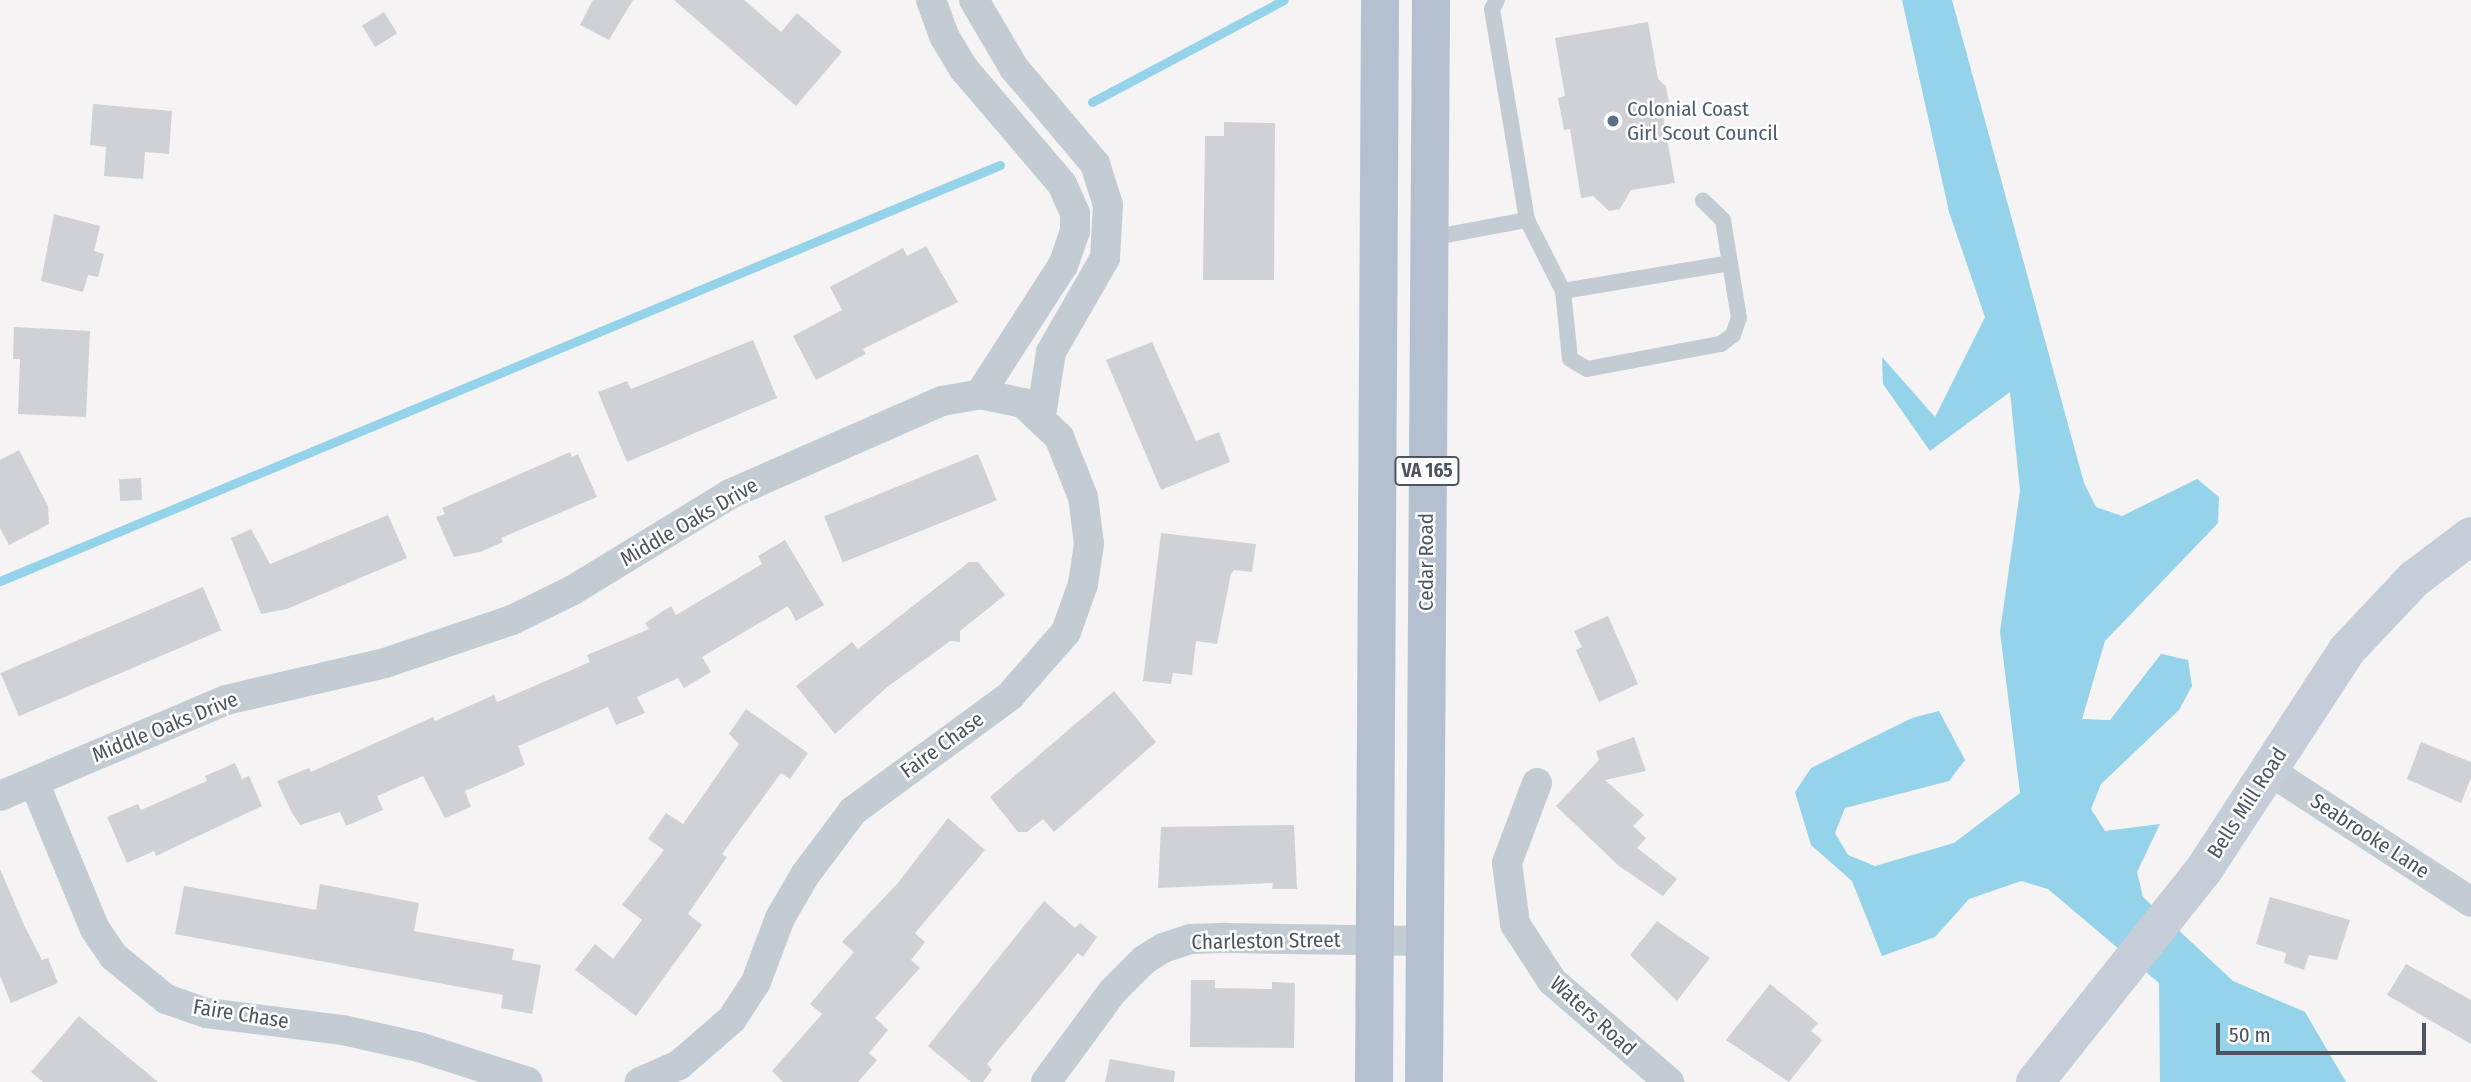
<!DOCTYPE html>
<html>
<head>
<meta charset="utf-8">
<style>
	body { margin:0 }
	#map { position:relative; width:2471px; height:1082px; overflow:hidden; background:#f5f3f3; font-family:"Fira Sans Condensed",sans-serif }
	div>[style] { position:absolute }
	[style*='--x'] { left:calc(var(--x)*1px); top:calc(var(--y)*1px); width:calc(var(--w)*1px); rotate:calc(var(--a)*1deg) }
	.water>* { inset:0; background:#94d3e9 }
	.stream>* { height:9px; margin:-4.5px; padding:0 4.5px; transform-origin:4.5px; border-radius:4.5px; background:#94d3e9 }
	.building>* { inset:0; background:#d0d1d6; transform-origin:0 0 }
	.lane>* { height:16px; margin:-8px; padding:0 8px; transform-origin:8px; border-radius:8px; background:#c4ccd3 }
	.street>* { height:30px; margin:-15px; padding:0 15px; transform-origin:15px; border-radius:15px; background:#c4ccd3 }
	.secondary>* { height:38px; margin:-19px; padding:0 19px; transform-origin:19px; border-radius:19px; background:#c4cdd8 }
	.primary>* { height:38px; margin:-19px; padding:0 19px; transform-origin:19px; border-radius:19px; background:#b4c0cf }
	.dots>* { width:19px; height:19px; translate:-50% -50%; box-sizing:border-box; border:4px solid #fff; border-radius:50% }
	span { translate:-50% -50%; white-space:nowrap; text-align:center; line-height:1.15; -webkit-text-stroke:5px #fff; paint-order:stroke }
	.shield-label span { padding:2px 5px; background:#fff; border:2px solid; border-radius:5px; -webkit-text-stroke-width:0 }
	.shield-label { font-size:19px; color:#4b545f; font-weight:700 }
	.service-label { font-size:21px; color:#4e5e75 }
	.left { translate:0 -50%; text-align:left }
	.street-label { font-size:21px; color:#4b545f }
	.scale { position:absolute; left:2216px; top:1023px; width:210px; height:32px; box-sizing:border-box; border:4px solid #4b545f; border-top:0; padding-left:9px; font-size:21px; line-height:24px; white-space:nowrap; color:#4b545f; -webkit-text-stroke:5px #fff; paint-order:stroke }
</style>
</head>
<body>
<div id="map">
	<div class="water">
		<i style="clip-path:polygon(1902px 0,1952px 0,2084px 483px,2096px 507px,2122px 516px,2197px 479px,2219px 497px,2218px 523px,2105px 641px,2082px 719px,2110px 720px,2161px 654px,2188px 660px,2192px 686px,2179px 710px,2101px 784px,2091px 809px,2105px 831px,2160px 824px,2137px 872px,2143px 897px,2233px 981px,2305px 1012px,2346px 1082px,2160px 1082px,2159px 983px,2048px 889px,2021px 881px,1969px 899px,1935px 937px,1882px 956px,1852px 881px,1811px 845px,1795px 792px,1811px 768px,1912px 718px,1939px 711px,1965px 760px,1949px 781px,1845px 808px,1835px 833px,1848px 855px,1875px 866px,1954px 843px,2020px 793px,2000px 632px,2020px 491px,2010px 392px,1930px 451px,1883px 384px,1882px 357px,1935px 417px,1985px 317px,1949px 212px)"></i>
	</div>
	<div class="stream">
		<i style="--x:1092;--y:102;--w:217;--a:-28"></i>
		<i style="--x:0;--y:581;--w:1083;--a:-22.59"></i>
	</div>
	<div class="building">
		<i style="clip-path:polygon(593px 0,633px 0,609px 40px,580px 25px)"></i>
		<i style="clip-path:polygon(674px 0,744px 0,781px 32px,797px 13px,842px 52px,796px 106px)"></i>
		<i style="left:384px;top:12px;width:25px;height:26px;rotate:58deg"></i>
		<i style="clip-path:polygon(1648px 22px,1658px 79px,1666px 86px,1670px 108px,1663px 116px,1675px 183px,1631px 190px,1620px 209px,1609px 211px,1593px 196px,1581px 198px,1570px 129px,1564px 130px,1558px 98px,1565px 96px,1555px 38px)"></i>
		<i style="clip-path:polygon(93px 104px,172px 111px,169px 154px,145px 152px,143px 179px,104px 176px,106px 147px,90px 145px)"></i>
		<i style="clip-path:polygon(1224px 122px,1275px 123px,1274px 280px,1203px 280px,1205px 136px,1224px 136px)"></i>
		<i style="clip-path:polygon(54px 214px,100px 226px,94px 251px,104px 254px,98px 277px,88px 275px,83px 292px,41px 281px)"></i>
		<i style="clip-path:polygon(926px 246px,958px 302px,863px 349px,866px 354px,816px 380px,793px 336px,842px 310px,830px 287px,903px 248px,907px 256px)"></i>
		<i style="clip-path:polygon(14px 327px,90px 331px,86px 417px,18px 414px,20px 359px,13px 359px)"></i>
		<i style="clip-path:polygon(753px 340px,777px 398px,627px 462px,598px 392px,627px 381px,631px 389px)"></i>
		<i style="clip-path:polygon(1152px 342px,1196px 441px,1219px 432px,1230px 462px,1161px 490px,1106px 360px)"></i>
		<i style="clip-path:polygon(19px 450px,48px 506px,49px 524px,9px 545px,0 528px,0 460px)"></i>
		<i style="clip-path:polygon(570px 452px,572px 457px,578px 454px,597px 497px,501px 538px,503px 542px,480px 552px,454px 557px,436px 517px,445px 514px,442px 508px)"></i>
		<i style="left:978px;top:454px;width:50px;height:166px;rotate:68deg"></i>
		<i style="left:141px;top:478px;width:22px;height:22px;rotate:87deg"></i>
		<i style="clip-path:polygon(388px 515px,407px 558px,287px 609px,261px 614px,231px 538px,251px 529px,270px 564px)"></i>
		<i style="clip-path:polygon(1161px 533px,1256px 544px,1252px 572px,1234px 570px,1231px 574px,1217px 644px,1196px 641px,1192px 675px,1173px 673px,1171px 684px,1143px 681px)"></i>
		<i style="clip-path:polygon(785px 540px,824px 605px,796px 621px,788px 606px,702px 657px,711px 672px,684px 688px,678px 678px,637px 697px,645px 713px,616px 725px,608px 707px,518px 746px,525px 765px,465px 791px,471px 807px,445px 818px,423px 776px,377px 796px,383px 810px,346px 826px,340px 812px,300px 825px,291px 811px,277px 781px,309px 768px,311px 772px,433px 717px,435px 721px,494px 695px,497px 702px,590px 662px,587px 655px,649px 629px,645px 623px,671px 606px,676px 615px,762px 564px,758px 556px)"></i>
		<i style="clip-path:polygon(969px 562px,978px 562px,1005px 595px,960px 631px,960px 642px,950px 641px,886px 688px,835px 734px,796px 686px,852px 642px,858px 649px)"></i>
		<i style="left:203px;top:587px;width:47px;height:220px;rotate:67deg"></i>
		<i style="clip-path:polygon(1608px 616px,1638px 684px,1599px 702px,1576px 650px,1582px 647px,1574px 631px)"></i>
		<i style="clip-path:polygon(1114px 691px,1156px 742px,1054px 832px,1043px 819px,1027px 832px,1018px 832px,990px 797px)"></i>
		<i style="clip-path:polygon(746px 709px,808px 753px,790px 779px,781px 773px,722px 854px,727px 857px,688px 914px,702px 925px,636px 1016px,575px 970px,595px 944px,613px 959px,642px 920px,622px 905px,664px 850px,648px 839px,666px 813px,683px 824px,739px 744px,729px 734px)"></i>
		<i style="clip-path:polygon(1634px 737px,1646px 771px,1605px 780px,1644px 815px,1633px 826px,1646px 838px,1637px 848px,1677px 879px,1663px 896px,1619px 866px,1556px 806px,1599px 760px,1596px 751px)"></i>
		<i style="clip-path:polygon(2421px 742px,2471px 762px,2471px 778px,2461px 803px,2407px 779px)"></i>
		<i style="clip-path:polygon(235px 763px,242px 779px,249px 776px,262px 806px,156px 856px,154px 851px,127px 863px,107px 817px,138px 804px,141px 810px,207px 781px,205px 776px)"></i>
		<i style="clip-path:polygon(948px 818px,985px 850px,915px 933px,925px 942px,911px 960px,920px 968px,875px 1018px,888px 1030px,869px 1053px,877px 1060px,858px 1082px,783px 1082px,772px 1071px,822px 1014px,810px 1004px,854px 952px,842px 942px,898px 883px)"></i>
		<i style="clip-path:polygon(1294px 825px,1297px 889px,1272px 889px,1273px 883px,1158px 888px,1161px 827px)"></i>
		<i style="clip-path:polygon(0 869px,24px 925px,42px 960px,48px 958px,58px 983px,11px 1003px,0 976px)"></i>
		<i style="clip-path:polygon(320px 884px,419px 903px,414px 931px,514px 949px,512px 960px,541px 965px,532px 1014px,501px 1008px,503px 995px,175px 934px,184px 886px,316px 910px)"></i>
		<i style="clip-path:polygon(2270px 897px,2350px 920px,2337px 960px,2309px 955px,2304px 970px,2284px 963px,2286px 953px,2256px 944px)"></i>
		<i style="clip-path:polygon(1044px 901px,1075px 928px,1080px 923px,1097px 937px,1083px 957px,1078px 953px,987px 1064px,992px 1070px,983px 1082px,971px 1082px,928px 1046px)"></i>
		<i style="clip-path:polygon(1657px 921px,1710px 958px,1677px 1001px,1630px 955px)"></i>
		<i style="clip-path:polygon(2406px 964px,2471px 1000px,2471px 1044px,2387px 995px)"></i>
		<i style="clip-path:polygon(1191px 980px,1215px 980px,1215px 988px,1272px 989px,1272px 982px,1295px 983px,1294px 1048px,1190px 1047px)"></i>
		<i style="clip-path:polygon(1770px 984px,1818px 1023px,1811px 1031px,1822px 1040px,1789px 1082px,1726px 1040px)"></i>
		<i style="clip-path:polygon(79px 1016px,99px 1033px,158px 1082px,43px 1082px,31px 1072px)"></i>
		<i style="clip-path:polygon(1110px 1059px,1175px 1071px,1174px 1082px,1105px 1082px)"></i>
	</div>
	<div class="lane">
		<i style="--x:1527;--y:220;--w:80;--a:63.1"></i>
		<i style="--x:1563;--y:291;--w:68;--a:84.1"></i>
		<i style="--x:1570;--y:359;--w:20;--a:30"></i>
		<i style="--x:1587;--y:369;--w:136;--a:-10.6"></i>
		<i style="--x:1721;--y:344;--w:15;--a:-37"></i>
		<i style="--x:1733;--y:335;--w:18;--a:-71"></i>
		<i style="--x:1739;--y:318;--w:99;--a:-99.3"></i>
		<i style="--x:1723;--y:220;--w:28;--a:-136"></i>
		<i style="--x:1430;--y:238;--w:99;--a:-10.5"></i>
		<i style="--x:1527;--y:220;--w:214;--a:-99.4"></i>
		<i style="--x:1492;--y:9;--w:10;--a:-61"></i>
		<i style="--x:1563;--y:291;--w:169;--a:-9.5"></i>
	</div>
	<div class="street">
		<i style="--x:931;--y:0;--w:38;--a:70"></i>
		<i style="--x:944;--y:36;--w:39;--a:59"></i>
		<i style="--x:964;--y:69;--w:151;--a:49.6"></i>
		<i style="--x:1062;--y:184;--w:32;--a:66"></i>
		<i style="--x:1075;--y:213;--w:18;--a:90"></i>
		<i style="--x:1075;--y:231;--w:36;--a:109"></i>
		<i style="--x:1063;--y:265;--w:153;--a:122.8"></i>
		<i style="--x:974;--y:0;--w:79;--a:59.5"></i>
		<i style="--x:1014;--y:68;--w:126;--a:49.8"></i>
		<i style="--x:1095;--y:164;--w:43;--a:72.4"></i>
		<i style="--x:1108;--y:205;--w:53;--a:93.2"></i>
		<i style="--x:1105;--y:258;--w:108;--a:119.9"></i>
		<i style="--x:1051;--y:352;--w:65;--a:98.9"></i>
		<i style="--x:2268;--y:770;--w:242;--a:33"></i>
		<i style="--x:34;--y:782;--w:159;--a:67.5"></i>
		<i style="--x:95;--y:929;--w:32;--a:56"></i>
		<i style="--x:113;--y:956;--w:68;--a:39.1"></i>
		<i style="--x:166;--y:999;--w:42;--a:19.3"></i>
		<i style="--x:206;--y:1013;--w:138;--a:7.1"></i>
		<i style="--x:343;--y:1030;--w:78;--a:12.6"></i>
		<i style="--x:419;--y:1047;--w:114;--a:17.8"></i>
		<i style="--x:1537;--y:783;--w:85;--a:110.6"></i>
		<i style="--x:1507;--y:863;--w:62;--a:82.5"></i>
		<i style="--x:1515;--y:924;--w:68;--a:57"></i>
		<i style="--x:1552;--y:981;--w:155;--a:40.8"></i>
		<i style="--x:0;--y:796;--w:246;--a:-23"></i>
		<i style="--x:226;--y:700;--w:163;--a:-13.1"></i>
		<i style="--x:385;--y:663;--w:134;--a:-18.7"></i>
		<i style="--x:512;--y:620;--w:68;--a:-26.2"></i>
		<i style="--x:573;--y:590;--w:184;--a:-31.4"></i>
		<i style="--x:730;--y:494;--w:232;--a:-23.7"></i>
		<i style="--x:942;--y:401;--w:39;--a:-10"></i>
		<i style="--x:980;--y:394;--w:44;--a:11.8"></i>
		<i style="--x:1023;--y:403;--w:50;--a:43.4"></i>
		<i style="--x:1059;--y:437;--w:65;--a:68.2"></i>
		<i style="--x:1083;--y:497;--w:47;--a:82.7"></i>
		<i style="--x:1089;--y:544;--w:40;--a:98.5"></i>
		<i style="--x:1083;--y:584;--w:51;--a:109.5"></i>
		<i style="--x:1066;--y:632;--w:85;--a:131.2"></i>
		<i style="--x:1010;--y:696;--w:195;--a:143.8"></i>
		<i style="--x:853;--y:811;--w:80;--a:126.9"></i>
		<i style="--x:805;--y:875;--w:50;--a:120.2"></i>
		<i style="--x:780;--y:918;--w:68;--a:110.6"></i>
		<i style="--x:756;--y:982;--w:44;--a:123"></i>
		<i style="--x:732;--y:1019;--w:70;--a:139"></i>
		<i style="--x:679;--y:1065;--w:43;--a:156.4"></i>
		<i style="--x:1046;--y:1082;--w:112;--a:-53.7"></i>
		<i style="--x:1112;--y:992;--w:45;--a:-45"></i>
		<i style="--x:1144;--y:960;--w:22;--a:-32"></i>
		<i style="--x:1163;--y:948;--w:28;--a:-18"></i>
		<i style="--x:1190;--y:939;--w:36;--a:-2"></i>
		<i style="--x:1226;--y:938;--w:198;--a:0.9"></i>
	</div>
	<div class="secondary">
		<i style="--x:2035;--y:1082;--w:270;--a:-51.5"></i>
		<i style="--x:2203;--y:871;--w:264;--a:-56.9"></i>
		<i style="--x:2347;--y:650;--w:98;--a:-46.7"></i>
		<i style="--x:2414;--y:579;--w:71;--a:-37"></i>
	</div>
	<div class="primary">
		<i style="--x:1374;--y:1082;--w:1082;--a:-89.68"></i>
		<i style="--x:1424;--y:1082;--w:1082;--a:-89.63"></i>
	</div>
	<div class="dots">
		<i style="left:1613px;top:121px;background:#5c6f8a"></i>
	</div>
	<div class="shield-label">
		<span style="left:1427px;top:471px">VA 165</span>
	</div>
	<div class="service-label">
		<span class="left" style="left:1627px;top:121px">Colonial Coast<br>Girl Scout Council</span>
	</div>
	<div class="street-label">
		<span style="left:689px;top:522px;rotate:-30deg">Middle Oaks Drive</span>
		<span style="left:1426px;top:562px;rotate:-90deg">Cedar Road</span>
		<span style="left:165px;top:727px;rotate:-22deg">Middle Oaks Drive</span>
		<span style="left:942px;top:745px;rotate:-36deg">Faire Chase</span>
		<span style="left:2247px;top:803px;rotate:-57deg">Bells Mill Road</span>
		<span style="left:2370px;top:836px;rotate:33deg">Seabrooke Lane</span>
		<span style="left:1266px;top:941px;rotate:-1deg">Charleston Street</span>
		<span style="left:241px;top:1014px;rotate:9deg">Faire Chase</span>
		<span style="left:1593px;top:1016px;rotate:42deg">Waters Road</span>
	</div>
	<div class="scale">50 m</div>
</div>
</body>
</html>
